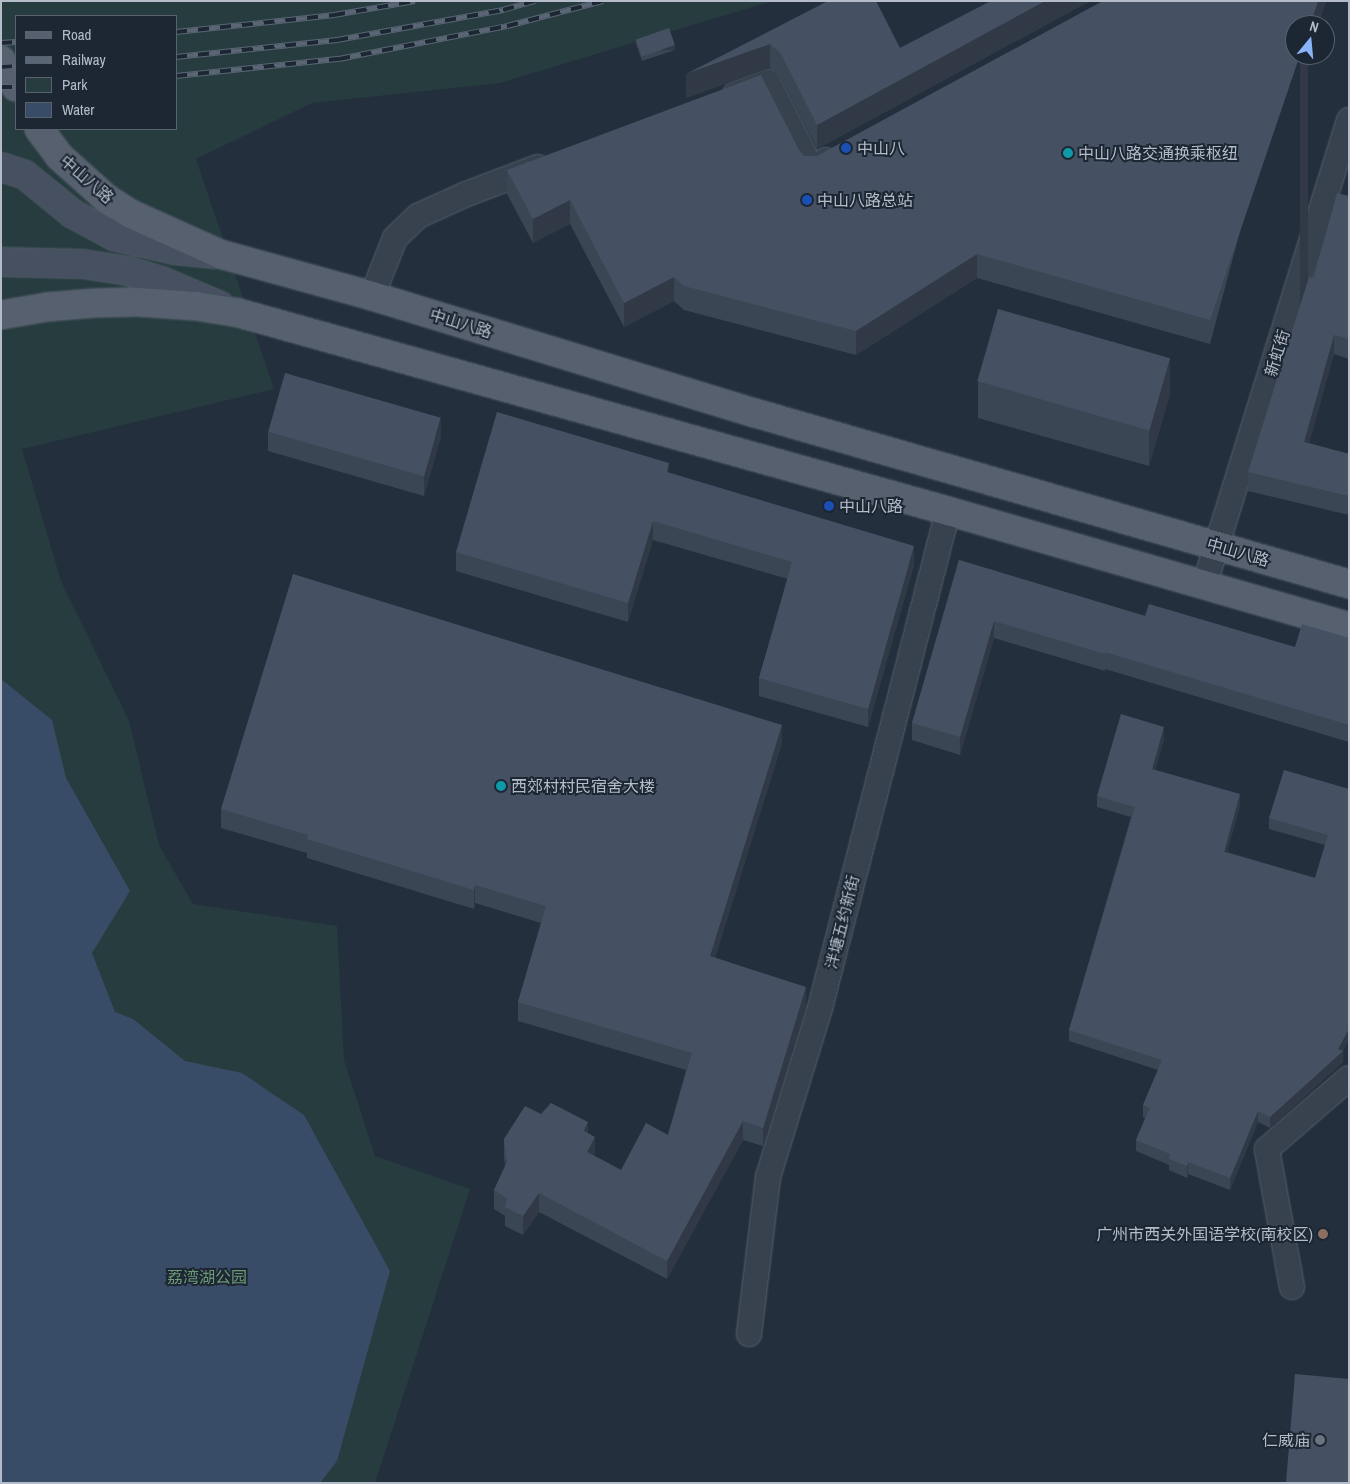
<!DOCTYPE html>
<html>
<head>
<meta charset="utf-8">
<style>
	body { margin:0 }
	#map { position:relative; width:1350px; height:1484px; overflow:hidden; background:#242f3e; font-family:"Archivo Narrow","Noto Sans SC",sans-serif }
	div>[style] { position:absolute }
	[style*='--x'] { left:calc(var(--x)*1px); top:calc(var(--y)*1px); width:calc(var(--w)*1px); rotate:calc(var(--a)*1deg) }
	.green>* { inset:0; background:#263c3f }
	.water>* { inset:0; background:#394c67 }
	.roads { filter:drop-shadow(0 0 1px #565f6c) drop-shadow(0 0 1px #565f6c) }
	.street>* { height:24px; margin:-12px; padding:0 12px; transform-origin:12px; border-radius:12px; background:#38414e }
	.secondary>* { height:28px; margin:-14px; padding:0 14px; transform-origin:14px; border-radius:14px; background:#465061 }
	.primary>* { height:28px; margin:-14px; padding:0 14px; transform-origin:14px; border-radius:14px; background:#56606e }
	.rail>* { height:5.5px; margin-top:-2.75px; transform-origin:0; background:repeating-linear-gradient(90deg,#1d2633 0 11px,#5a6575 0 22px); box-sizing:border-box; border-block:1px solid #5a6575 }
	.wall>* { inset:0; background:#3b4654 }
	.shaded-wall>* { inset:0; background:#303945; transform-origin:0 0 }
	.building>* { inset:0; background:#455162; transform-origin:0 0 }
	.dots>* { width:14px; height:14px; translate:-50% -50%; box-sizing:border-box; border:2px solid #1d2633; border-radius:50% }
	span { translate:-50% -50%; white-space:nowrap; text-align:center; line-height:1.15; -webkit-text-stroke:4px #1d2633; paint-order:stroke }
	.poi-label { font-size:16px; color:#b4bcc9 }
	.left { translate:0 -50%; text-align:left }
	.right { translate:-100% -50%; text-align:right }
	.street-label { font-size:16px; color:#b4bcc9 }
	.park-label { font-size:16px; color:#6b9a76 }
	.frame { position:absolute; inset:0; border:2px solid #b4bcc9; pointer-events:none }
	.legend { position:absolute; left:15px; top:15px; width:162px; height:115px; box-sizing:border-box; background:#1d2633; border:1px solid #59626f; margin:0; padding:6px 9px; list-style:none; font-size:15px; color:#b4bcc9 }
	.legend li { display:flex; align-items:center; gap:10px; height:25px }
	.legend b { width:25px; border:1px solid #59626f }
	.north { position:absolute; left:1285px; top:15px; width:50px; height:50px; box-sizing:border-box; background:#1d2633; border:1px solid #59626f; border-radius:50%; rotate:17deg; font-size:14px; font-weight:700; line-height:20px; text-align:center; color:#b4bcc9 }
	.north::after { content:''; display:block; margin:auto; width:18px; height:22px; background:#8ab4f8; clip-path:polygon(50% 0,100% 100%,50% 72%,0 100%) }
</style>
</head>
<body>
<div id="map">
	<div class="green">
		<i style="clip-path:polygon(evenodd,1px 1px,772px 1px,500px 83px,312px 103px,196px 159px,274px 389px,22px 449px,61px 581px,129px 721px,159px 845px,193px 904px,337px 926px,344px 1060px,375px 1156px,470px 1189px,375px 1483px,1px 1483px,1px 1px,16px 16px,176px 16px,176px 129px,16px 129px,16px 16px)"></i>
	</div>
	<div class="water">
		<i style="clip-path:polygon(1px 679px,52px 720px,66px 778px,130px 891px,92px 953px,115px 1012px,133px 1019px,185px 1061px,242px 1073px,304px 1115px,390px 1271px,337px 1461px,320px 1483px,1px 1483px)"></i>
	</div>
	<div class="roads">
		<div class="street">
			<i style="--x:735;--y:94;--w:35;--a:-20"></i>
			<i style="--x:768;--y:82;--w:96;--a:63.4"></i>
			<i style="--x:811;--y:168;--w:17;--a:-28"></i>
			<i style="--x:372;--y:296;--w:62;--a:-68.4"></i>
			<i style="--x:395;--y:238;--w:32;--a:-44"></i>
			<i style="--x:418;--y:216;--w:51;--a:-24.5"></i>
			<i style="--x:464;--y:195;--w:79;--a:-20.7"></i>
			<i style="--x:1204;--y:586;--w:488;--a:-72.7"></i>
			<i style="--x:1292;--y:1287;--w:140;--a:-100.3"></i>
			<i style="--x:1267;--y:1149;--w:108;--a:-40.9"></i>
			<i style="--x:749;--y:1334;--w:158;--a:-83.1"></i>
			<i style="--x:768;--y:1177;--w:177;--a:-72.9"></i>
			<i style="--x:820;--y:1008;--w:513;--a:-75.56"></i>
		</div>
		<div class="secondary">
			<i style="--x:1;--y:167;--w:25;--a:18"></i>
			<i style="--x:25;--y:175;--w:62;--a:39.1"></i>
			<i style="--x:73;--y:214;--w:47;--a:28.2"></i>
			<i style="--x:114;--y:236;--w:63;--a:12.9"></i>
			<i style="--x:175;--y:250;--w:41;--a:5.6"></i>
			<i style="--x:1;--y:262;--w:82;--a:1.4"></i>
			<i style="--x:83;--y:264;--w:46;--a:8.8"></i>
			<i style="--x:128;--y:271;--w:34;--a:17"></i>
			<i style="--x:161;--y:281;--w:64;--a:23"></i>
		</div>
		<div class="primary">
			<i style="--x:1;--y:60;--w:31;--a:61"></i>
			<i style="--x:39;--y:129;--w:34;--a:53"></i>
			<i style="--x:59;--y:156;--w:63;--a:41.8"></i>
			<i style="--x:106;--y:198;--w:30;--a:33"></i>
			<i style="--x:131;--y:214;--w:98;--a:24.2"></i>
			<i style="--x:220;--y:254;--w:158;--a:15.4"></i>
			<i style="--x:372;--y:296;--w:400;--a:17"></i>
			<i style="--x:755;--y:413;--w:618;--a:16.06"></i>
			<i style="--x:1;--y:315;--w:47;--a:-9.9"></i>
			<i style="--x:47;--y:307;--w:48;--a:-4.8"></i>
			<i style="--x:95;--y:303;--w:43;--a:-1.3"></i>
			<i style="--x:138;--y:302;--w:58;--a:3.9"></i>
			<i style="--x:196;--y:306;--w:44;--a:9.2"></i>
			<i style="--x:239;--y:313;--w:736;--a:15.6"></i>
			<i style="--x:948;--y:511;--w:417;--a:16.1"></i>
		</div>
	</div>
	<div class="rail">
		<i style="--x:176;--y:32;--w:159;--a:-6.1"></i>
		<i style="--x:334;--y:15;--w:82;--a:-9.8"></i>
		<i style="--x:1;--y:43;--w:15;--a:-4"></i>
		<i style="--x:176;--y:57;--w:162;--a:-6"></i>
		<i style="--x:337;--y:40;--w:169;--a:-10.2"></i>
		<i style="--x:503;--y:10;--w:33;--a:-16"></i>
		<i style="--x:1;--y:67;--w:15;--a:-4"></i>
		<i style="--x:176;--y:76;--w:164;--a:-6"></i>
		<i style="--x:339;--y:59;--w:171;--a:-11.1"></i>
		<i style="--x:507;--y:26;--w:99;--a:-14.6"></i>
		<i style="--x:1;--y:87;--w:15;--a:0"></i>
	</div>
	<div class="wall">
		<i style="clip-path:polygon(828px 1px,900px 48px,991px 1px,1090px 1px,817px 149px,780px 76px,770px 68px,686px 98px)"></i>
		<i style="clip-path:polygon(1103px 1px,1326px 1px,1318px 25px,1295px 25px,1210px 344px,977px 278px,856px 355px,684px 310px,674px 301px,624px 327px,570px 224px,533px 243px,507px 194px,507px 170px,799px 150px,804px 156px,817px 156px)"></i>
		<i style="clip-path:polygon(636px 39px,675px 50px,642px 61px,636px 44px)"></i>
		<i style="clip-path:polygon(1349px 196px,1349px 359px,1334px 354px,1309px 443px,1349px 454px,1349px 515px,1248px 491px,1248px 472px,1314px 278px)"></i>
		<i style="clip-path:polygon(978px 381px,1170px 394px,1149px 466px,978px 418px)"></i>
		<i style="clip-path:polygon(268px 432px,441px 437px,424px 496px,268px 451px)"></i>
		<i style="clip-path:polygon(669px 473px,914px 565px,868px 727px,759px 696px,759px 678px,788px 579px,653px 540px,628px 622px,456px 571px,456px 552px)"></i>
		<i style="clip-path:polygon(959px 560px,1145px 616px,1295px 647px,1349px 638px,1349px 742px,1105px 669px,1105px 671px,994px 638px,960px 755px,912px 740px,912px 723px)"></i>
		<i style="clip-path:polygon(1164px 739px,1155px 770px,1240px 806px,1227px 852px,1315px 878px,1325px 845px,1269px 829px,1269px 818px,1349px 789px,1343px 1062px,1270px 1128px,1258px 1122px,1230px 1190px,1188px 1174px,1187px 1178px,1169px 1170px,1169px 1165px,1136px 1151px,1136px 1140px,1145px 1118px,1143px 1117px,1143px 1105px,1158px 1070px,1069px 1041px,1069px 1030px,1131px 817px,1097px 807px,1097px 796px)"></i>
		<i style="clip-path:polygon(782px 743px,715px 958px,806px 1006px,763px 1146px,743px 1140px,667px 1279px,539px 1212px,523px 1235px,505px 1226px,505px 1216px,494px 1209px,494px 1190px,505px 1166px,504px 1157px,504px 1139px,541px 1114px,588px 1134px,595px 1156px,621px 1170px,668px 1135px,686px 1070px,518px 1021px,518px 1002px,541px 923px,475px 903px,474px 909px,307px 858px,307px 853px,221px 828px,221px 809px)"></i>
	</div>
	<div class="shaded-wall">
		<i style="clip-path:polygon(1045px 1px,1090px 1px,817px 149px,817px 125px)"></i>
		<i style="clip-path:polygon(1318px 1px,1326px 1px,1318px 25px,1310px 25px)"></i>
		<i style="clip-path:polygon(770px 44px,770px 68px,686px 98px,686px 74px)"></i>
		<i style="left:675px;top:45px;width:5px;height:35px;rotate:90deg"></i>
		<i style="left:1300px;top:55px;width:8px;height:280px"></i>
		<i style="clip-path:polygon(570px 200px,570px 224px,533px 243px,533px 219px)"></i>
		<i style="clip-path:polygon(977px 254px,977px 278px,856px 355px,856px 331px)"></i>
		<i style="clip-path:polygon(674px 277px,674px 301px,624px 327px,624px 303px)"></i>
		<i style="clip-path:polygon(1334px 335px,1334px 354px,1304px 461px,1304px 442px)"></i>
		<i style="clip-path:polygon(1170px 357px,1170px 394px,1149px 466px,1149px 429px)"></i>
		<i style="clip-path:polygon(441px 418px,441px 437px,424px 496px,424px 477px)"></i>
		<i style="clip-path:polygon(669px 463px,669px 481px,667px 472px)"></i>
		<i style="clip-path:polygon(653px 521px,653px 540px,628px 622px,628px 603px)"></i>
		<i style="clip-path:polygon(914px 546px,914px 565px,868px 727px,868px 709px)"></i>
		<i style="clip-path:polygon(994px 621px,994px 638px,960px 755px,960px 737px)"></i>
		<i style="clip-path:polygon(782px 725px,782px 743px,710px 975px,710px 956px)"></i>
		<i style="clip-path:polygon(1164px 727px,1164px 739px,1152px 781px,1152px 769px)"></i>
		<i style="clip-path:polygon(1240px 794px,1240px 806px,1224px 863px,1224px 852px)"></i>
		<i style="clip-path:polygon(475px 885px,475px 903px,474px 909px,474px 890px)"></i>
		<i style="clip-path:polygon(806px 987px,806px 1006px,763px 1146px,763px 1128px)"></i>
		<i style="clip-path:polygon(1349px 1029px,1349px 1040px,1343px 1051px,1343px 1062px,1270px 1128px,1270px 1117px,1338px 1049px)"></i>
		<i style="clip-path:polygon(1258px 1111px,1258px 1122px,1230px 1190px,1230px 1178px)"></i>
		<i style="clip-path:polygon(743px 1121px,743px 1140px,667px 1279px,667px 1261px)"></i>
		<i style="clip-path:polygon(588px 1122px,588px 1141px,584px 1131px)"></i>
		<i style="clip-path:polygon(595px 1137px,595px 1156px,587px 1171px,587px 1152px)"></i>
		<i style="clip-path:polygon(1188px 1162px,1188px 1174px,1187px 1178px,1187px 1166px)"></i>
		<i style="clip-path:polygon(539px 1193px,539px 1212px,523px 1235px,523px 1216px)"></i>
	</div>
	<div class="building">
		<i style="clip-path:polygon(828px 1px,876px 1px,900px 48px,991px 1px,1045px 1px,817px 125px,780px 52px,770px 44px,686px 74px)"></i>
		<i style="clip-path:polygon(1103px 1px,1318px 1px,1310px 25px,1295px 25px,1295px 55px,1300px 55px,1210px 320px,977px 254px,856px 331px,684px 286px,674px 277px,624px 303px,570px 200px,533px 219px,507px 170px,761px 75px,799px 150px,804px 156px,817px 156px)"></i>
		<i style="left:669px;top:28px;width:18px;height:35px;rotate:71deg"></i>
		<i style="clip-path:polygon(1337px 193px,1349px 196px,1349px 339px,1334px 335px,1304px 442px,1349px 454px,1349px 496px,1248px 472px,1309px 277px,1314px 278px)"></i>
		<i style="left:998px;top:309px;width:179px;height:75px;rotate:16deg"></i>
		<i style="left:285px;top:373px;width:162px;height:61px;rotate:16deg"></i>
		<i style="clip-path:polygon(497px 412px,669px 463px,667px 472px,914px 546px,868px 709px,759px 678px,792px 562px,653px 521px,628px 603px,456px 552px)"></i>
		<i style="clip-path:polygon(959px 560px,1145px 616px,1149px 604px,1295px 647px,1302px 624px,1349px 638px,1349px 725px,1105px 652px,1105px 654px,994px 621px,960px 737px,912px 723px)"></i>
		<i style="clip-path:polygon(293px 574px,782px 725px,710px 956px,806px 987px,763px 1128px,743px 1121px,667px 1261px,539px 1193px,523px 1216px,505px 1207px,507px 1198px,494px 1190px,507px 1162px,504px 1139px,525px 1106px,541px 1114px,551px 1103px,588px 1122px,584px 1131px,595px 1137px,587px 1152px,621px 1170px,646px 1123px,668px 1135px,692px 1053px,518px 1002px,546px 906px,475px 885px,474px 890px,307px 839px,308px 835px,221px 809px)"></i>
		<i style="clip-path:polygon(1121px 714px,1164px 727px,1152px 769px,1240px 794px,1224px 852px,1315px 878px,1328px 835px,1269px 818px,1284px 770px,1349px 789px,1349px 1029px,1338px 1049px,1343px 1051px,1270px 1117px,1258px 1111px,1230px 1178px,1188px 1162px,1187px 1166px,1169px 1159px,1170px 1154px,1136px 1140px,1150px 1108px,1143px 1105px,1162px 1060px,1069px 1030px,1135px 807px,1097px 796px)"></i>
		<i style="clip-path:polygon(1295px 1374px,1349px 1379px,1349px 1483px,1286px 1483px)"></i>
	</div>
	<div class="dots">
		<i style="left:846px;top:148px;background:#1a4fb4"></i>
		<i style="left:1068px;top:153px;background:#0f9aa8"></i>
		<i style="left:807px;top:200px;background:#1a4fb4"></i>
		<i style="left:829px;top:506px;background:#1a4fb4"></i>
		<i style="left:501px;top:786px;background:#0f9aa8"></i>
		<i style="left:1323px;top:1234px;background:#8d6e63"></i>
		<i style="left:1320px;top:1440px;background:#6b7280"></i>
	</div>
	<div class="poi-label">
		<span class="left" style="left:857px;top:148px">中山八</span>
		<span class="left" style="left:1078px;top:153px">中山八路交通换乘枢纽</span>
		<span class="left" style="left:817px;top:200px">中山八路总站</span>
		<span class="left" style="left:839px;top:506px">中山八路</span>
		<span class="left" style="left:511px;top:786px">西郊村村民宿舍大楼</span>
		<span class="right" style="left:1313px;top:1234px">广州市西关外国语学校(南校区)</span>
		<span class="right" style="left:1310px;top:1440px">仁威庙</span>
	</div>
	<div class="street-label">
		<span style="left:87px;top:179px;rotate:41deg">中山八路</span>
		<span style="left:461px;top:323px;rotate:17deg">中山八路</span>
		<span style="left:1277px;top:353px;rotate:-73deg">新虹街</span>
		<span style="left:1238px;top:552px;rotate:16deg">中山八路</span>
		<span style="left:842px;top:922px;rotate:-76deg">泮塘五约新街</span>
	</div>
	<div class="park-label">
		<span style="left:207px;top:1277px">荔湾湖公园</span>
	</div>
	<div class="frame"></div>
	<ul class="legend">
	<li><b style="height:6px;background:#56606e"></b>Road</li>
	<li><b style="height:6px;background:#5a6575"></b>Railway</li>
	<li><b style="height:14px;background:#263c3f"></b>Park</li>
	<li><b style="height:14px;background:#394c67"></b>Water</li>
	</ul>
	<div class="north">N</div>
</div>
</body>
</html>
